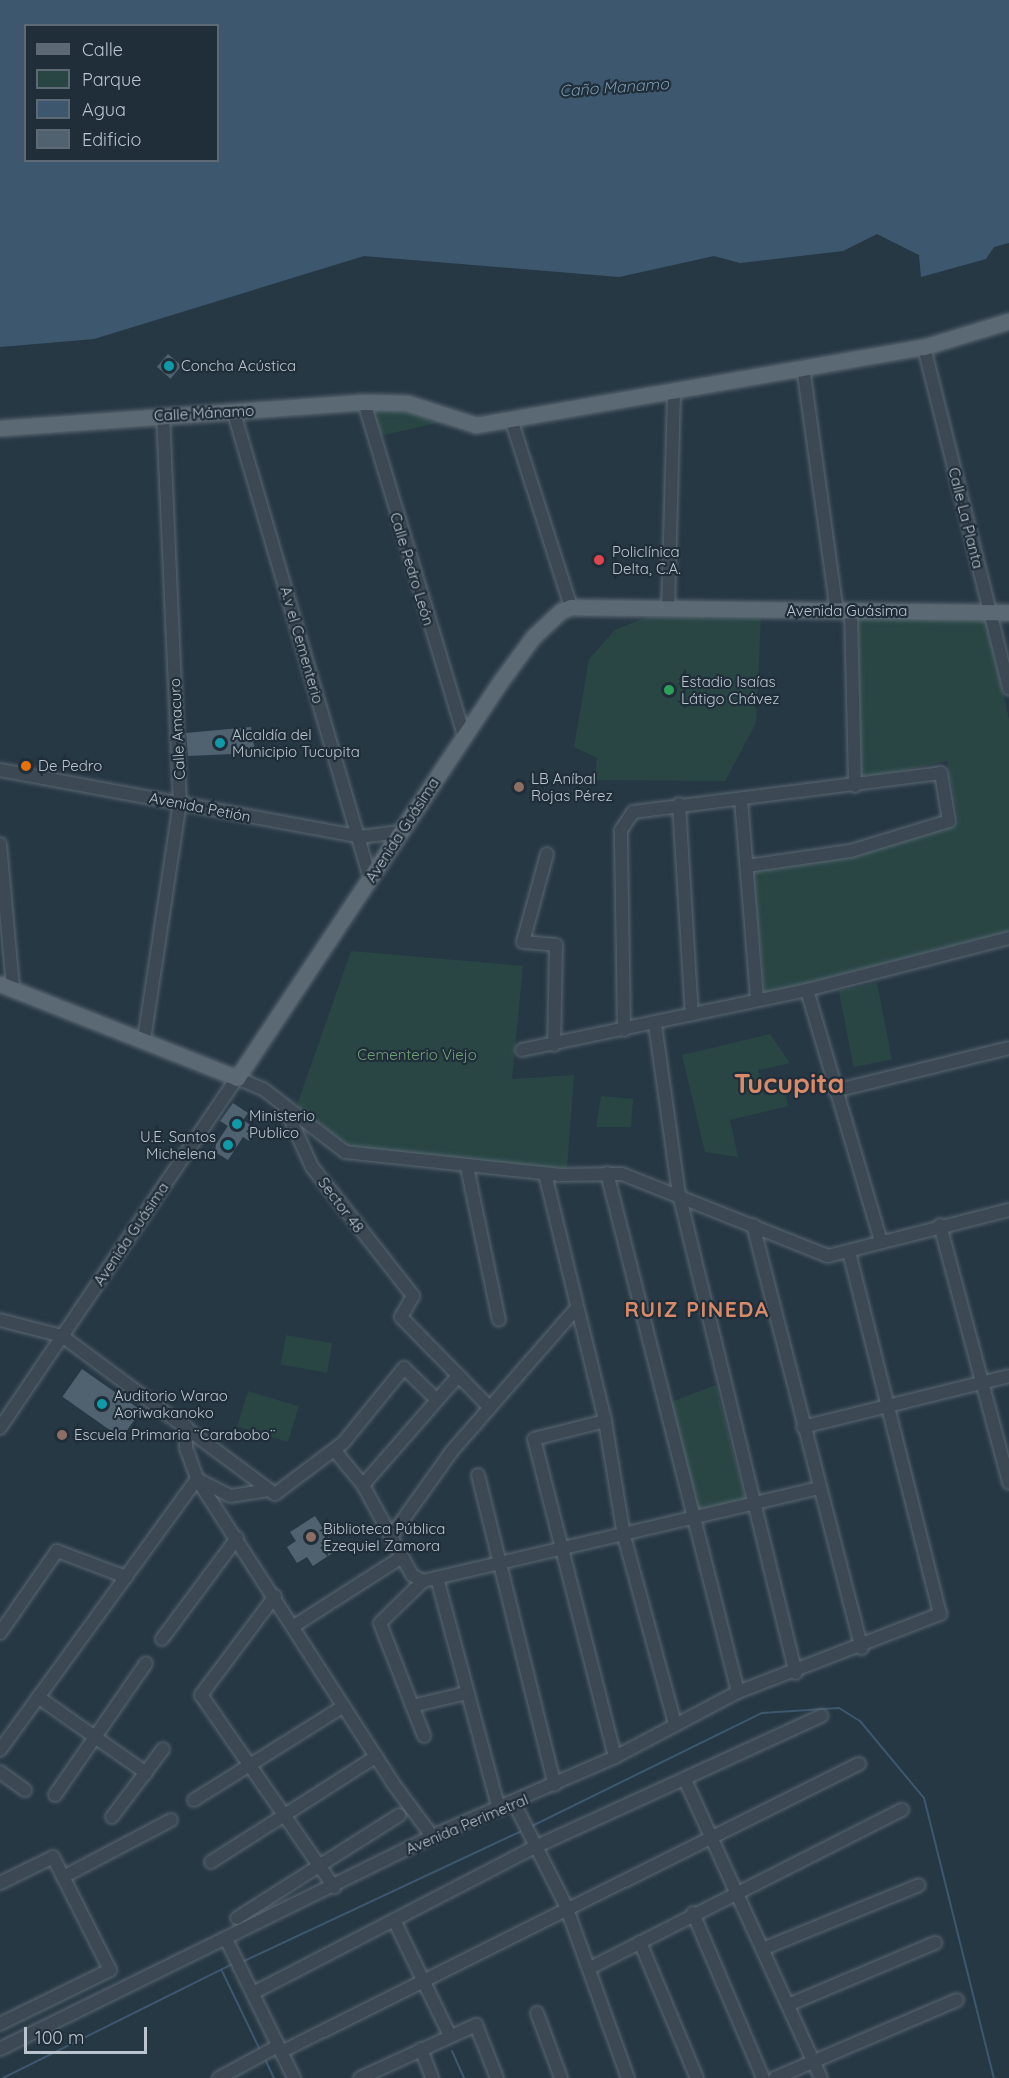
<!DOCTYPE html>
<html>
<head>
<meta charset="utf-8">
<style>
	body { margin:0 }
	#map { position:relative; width:1009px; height:2078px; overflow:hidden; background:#273845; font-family:Quicksand,sans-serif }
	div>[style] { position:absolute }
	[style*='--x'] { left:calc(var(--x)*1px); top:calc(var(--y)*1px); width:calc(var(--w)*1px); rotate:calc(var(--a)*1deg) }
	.green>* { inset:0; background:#294645; transform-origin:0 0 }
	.water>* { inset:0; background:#3d586e }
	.stream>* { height:2px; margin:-1px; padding:0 1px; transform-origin:1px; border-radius:1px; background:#3d586e }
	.building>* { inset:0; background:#506270; transform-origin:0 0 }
	.roads { filter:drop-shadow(0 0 2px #5a6772) drop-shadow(0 0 2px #5a6772) }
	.minor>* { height:12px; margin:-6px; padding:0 6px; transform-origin:6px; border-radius:6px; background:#3c4954 }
	.major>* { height:15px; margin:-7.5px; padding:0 7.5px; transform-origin:7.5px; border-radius:7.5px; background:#5a6974 }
	.dots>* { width:16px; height:16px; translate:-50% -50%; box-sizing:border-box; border:3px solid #202e3a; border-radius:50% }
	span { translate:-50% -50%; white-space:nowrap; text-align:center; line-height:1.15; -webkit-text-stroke:4.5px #202e3a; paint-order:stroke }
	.poi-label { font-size:15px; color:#b9c4ce }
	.left { translate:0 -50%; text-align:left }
	.right { translate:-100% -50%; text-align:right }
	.street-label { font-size:15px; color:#b9c4ce }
	.park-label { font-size:15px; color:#709f74 }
	.water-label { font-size:16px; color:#7998b1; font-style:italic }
	.district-label { font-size:21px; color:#da8a68; font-weight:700; letter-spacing:1.5px }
	.town-label { font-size:27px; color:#da8a68; font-weight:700 }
	.legend { position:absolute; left:24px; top:24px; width:195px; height:138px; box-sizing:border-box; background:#202e3a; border:2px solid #5d6a75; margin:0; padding:8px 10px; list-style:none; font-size:18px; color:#b9c4ce }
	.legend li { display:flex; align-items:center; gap:12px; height:30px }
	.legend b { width:30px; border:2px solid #5d6a75 }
	.scale { position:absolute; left:24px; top:2027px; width:123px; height:27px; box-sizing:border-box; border:3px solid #b9c4ce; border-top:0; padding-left:8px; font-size:18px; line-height:21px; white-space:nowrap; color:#b9c4ce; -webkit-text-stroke:4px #202e3a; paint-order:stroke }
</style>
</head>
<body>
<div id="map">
	<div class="green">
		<i style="clip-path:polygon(364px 402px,407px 403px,450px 420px,375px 437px)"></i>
		<i style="clip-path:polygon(647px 617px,761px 617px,756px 723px,725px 781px,595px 780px,597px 758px,574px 747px,589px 659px,615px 630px)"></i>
		<i style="clip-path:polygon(858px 618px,986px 620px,1009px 719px,1009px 931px,765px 994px,753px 870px,849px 855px,959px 822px,947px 761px,861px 779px)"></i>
		<i style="clip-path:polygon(351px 951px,523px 966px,512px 1079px,574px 1075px,567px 1169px,350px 1147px,297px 1105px)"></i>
		<i style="left:877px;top:983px;width:78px;height:39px;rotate:79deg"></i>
		<i style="clip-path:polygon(770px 1034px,790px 1063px,758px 1070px,764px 1095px,785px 1090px,788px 1106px,730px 1120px,738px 1157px,705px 1152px,682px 1055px)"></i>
		<i style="clip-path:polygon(601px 1096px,633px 1099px,631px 1127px,596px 1127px)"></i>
		<i style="left:286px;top:1335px;width:47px;height:30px;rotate:10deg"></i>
		<i style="clip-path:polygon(716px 1385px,745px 1499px,694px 1513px,671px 1402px)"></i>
		<i style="left:248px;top:1391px;width:53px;height:37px;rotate:17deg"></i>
	</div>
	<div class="water">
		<i style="clip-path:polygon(evenodd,0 0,1009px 0,1009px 243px,994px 247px,986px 259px,921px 277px,919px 255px,877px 234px,843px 251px,740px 263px,714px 256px,619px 277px,364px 256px,94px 339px,0 347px,0 0,26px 26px,218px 26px,218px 160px,26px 160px,26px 26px)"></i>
	</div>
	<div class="stream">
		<i style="--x:530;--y:1827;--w:258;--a:-26.2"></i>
		<i style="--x:762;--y:1713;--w:77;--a:-3.7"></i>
		<i style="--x:839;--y:1708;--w:25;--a:32"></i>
		<i style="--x:860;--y:1721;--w:100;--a:50.3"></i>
		<i style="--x:924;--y:1798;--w:289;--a:76"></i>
		<i style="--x:242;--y:1962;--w:309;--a:-25.1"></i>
		<i style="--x:222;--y:1971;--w:90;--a:64.3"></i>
		<i style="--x:452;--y:2051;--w:30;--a:66"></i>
		<i style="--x:265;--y:2059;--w:21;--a:65"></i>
		<i style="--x:3;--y:2078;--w:257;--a:-26.4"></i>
	</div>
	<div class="building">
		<i style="left:168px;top:354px;width:18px;height:17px;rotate:41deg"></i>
		<i style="clip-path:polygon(251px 727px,255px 753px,188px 756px,186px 733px)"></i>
		<i style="clip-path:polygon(233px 1103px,248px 1113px,243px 1120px,253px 1127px,249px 1141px,243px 1137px,228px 1160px,215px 1152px,216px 1144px,228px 1126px,220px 1121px)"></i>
		<i style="left:82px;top:1369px;width:72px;height:34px;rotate:35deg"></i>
		<i style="clip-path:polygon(315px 1516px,337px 1550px,313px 1566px,307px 1557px,297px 1563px,287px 1547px,296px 1541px,290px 1532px)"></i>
	</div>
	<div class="roads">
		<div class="minor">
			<i style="--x:924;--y:347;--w:352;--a:76"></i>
			<i style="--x:803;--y:367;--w:246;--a:82.1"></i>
			<i style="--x:364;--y:402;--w:348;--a:73.3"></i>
			<i style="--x:234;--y:413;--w:484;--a:73.7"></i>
			<i style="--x:511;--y:419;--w:197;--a:72.3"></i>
			<i style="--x:668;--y:609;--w:218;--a:-88.4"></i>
			<i style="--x:851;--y:611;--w:175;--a:88.7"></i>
			<i style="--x:0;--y:770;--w:366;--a:10.5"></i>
			<i style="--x:360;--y:837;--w:40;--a:-7.1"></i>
			<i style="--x:741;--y:799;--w:201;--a:85.4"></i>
			<i style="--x:679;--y:804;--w:211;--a:86.5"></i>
			<i style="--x:0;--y:844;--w:145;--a:84.8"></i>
			<i style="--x:547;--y:854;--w:91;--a:105.3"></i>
			<i style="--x:523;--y:942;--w:33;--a:5"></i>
			<i style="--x:556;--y:945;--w:100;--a:91.1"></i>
			<i style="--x:807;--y:990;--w:262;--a:73.6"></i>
			<i style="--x:655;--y:1024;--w:172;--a:82"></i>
			<i style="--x:679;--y:1194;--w:493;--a:76.3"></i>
			<i style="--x:624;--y:1030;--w:200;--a:-90.9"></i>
			<i style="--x:621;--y:830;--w:22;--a:-56"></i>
			<i style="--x:633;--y:812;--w:310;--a:-7.2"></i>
			<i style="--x:941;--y:773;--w:49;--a:80.5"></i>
			<i style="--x:949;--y:821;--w:103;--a:163.1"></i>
			<i style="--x:850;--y:851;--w:104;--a:171.7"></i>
			<i style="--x:144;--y:1040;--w:240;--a:-81.4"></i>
			<i style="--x:180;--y:803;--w:388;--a:-92.5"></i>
			<i style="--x:522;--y:1050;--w:291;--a:-11.9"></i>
			<i style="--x:807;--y:990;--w:209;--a:-14.4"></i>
			<i style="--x:835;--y:1091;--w:179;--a:-13.9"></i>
			<i style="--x:284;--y:1105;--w:68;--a:65.7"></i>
			<i style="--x:312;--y:1167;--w:164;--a:51.9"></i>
			<i style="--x:413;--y:1296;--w:24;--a:120"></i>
			<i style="--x:401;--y:1317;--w:127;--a:45.6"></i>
			<i style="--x:467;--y:1167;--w:156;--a:78.2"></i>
			<i style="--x:607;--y:1173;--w:535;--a:75.83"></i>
			<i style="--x:545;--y:1174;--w:254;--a:76.3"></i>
			<i style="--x:605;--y:1421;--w:117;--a:80.6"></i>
			<i style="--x:624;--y:1536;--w:195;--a:74.8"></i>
			<i style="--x:753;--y:1225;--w:437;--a:75.6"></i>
			<i style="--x:940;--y:1225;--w:267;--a:75"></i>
			<i style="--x:0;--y:1320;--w:64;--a:14.5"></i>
			<i style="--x:62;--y:1336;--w:265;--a:36.6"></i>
			<i style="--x:275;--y:1494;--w:85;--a:-36.9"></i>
			<i style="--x:343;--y:1443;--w:97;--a:-50.9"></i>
			<i style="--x:404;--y:1368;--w:46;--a:44.1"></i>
			<i style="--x:605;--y:1421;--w:73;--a:165.8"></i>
			<i style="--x:534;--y:1439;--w:328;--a:75.7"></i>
			<i style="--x:186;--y:1426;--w:22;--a:90"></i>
			<i style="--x:186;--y:1448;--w:33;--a:70"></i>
			<i style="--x:197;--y:1479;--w:360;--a:57.2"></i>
			<i style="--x:392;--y:1782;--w:67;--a:53.5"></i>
			<i style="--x:803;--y:1427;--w:212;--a:-13.9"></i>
			<i style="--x:0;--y:1428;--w:423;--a:-55.9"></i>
			<i style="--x:237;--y:1078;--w:28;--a:23"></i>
			<i style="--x:263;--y:1089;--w:103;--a:37.5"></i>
			<i style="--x:345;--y:1152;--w:217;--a:6.1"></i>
			<i style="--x:561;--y:1175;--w:61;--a:-0.9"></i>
			<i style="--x:622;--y:1174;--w:222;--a:21.7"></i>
			<i style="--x:828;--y:1256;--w:187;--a:-14.3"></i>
			<i style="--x:335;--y:1451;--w:44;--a:50.5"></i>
			<i style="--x:363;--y:1485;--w:102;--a:61.4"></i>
			<i style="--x:412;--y:1575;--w:13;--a:29"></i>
			<i style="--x:478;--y:1475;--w:319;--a:76.1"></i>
			<i style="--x:363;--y:1485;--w:145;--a:-48.9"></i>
			<i style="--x:392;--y:1535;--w:103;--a:-54.5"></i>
			<i style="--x:452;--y:1451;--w:187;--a:-48.9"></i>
			<i style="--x:437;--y:1578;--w:240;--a:75"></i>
			<i style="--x:275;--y:1596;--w:124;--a:126.8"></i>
			<i style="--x:201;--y:1695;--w:234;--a:55.3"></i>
			<i style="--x:294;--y:1626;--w:128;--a:-32.6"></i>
			<i style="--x:0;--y:1633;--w:100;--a:-55.2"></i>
			<i style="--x:57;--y:1551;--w:74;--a:20.6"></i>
			<i style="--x:162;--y:1639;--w:126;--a:-53.4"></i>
			<i style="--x:38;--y:1697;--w:132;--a:35.1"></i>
			<i style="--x:412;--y:1706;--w:57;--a:-13.3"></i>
			<i style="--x:424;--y:1736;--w:121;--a:-111.3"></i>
			<i style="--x:380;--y:1623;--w:60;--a:-44.3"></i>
			<i style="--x:423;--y:1581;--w:407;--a:-13.2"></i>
			<i style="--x:0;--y:1750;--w:335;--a:-54"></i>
			<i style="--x:197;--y:1479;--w:38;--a:27"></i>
			<i style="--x:231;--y:1496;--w:37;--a:-9"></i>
			<i style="--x:0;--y:1772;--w:31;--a:36"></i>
			<i style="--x:686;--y:1782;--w:325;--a:65.5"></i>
			<i style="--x:55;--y:1795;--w:160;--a:-55.4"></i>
			<i style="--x:194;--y:1800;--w:175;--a:-32.1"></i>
			<i style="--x:514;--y:1803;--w:115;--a:63.2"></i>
			<i style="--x:566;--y:1906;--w:183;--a:70.2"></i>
			<i style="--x:112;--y:1817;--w:85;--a:-53.1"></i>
			<i style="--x:211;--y:1862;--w:195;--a:-32.6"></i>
			<i style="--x:63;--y:1877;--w:122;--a:-27.8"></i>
			<i style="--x:0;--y:1883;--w:59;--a:-26.1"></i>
			<i style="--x:53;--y:1857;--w:127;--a:63.2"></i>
			<i style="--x:110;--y:1970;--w:123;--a:153.9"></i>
			<i style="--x:693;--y:1913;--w:179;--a:67"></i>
			<i style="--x:237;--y:1918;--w:192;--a:-32.4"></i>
			<i style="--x:394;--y:1920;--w:129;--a:64.2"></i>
			<i style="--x:226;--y:1939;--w:155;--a:63.9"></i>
			<i style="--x:640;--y:1942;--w:147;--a:67.3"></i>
			<i style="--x:765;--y:1948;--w:166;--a:-22.2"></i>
			<i style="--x:590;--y:1968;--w:350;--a:-26.9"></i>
			<i style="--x:253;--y:1993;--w:318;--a:-27.4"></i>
			<i style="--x:535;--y:1847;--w:315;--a:-24.6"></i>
			<i style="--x:788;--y:2005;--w:160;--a:-22.9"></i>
			<i style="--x:537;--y:2013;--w:69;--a:69.7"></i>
			<i style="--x:0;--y:2049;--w:482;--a:-26.2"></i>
			<i style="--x:432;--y:1836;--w:199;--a:-23.3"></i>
			<i style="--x:615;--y:1757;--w:139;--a:-27.9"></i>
			<i style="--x:738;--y:1692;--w:217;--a:-21.1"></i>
			<i style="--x:940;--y:1614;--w:374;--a:-104.1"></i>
			<i style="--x:421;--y:2049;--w:31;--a:69"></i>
			<i style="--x:281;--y:2052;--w:646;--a:-26.49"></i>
			<i style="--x:219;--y:2078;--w:67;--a:-28.5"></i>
			<i style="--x:360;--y:2078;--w:128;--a:-24.6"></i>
			<i style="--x:476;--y:2025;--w:57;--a:68.4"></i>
			<i style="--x:775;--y:2078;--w:198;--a:-23.2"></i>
		</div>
		<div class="major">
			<i style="--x:0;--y:428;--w:365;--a:-4.1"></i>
			<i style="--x:364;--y:402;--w:43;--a:1.3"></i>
			<i style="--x:407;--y:403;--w:72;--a:17.7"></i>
			<i style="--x:476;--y:425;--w:455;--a:-9.9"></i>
			<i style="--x:924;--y:347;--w:89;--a:-17"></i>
			<i style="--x:0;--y:984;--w:255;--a:21.6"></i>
			<i style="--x:237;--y:1078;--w:475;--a:-56.4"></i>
			<i style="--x:500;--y:682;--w:56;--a:-53.7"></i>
			<i style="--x:533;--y:637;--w:38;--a:-43"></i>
			<i style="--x:561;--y:611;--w:11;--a:-22"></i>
			<i style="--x:571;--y:607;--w:438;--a:0.7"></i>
		</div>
	</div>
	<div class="dots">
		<i style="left:169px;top:366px;background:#0f9aa8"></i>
		<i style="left:599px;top:560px;background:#e0444e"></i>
		<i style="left:669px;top:690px;background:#2e9e5b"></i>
		<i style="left:220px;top:743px;background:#0f9aa8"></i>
		<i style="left:26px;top:766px;background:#e8710a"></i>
		<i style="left:519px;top:787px;background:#8d6e63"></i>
		<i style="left:237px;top:1124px;background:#0f9aa8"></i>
		<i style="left:228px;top:1145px;background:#0f9aa8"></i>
		<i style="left:102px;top:1404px;background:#0f9aa8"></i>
		<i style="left:62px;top:1435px;background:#8d6e63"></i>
		<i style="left:311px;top:1537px;background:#8d6e63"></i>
	</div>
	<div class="poi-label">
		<span class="left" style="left:181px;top:366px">Concha Acústica</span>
		<span class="left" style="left:612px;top:560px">Policlínica<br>Delta, C.A.</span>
		<span class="left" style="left:681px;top:690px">Estadio Isaías<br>Látigo Chávez</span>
		<span class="left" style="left:232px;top:743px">Alcaldía del<br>Municipio Tucupita</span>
		<span class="left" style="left:38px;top:766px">De Pedro</span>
		<span class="left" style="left:531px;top:787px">LB Aníbal<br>Rojas Pérez</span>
		<span class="left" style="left:249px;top:1124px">Ministerio<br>Publico</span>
		<span class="right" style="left:216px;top:1145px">U.E. Santos<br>Michelena</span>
		<span class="left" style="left:114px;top:1404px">Auditorio Warao<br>Aoriwakanoko</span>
		<span class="left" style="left:74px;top:1435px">Escuela Primaria ¨Carabobo¨</span>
		<span class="left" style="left:323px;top:1537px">Biblioteca Pública<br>Ezequiel Zamora</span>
	</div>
	<div class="street-label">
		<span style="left:204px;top:413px;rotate:-3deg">Calle Mánamo</span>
		<span style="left:966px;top:518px;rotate:76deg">Calle La Planta</span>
		<span style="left:412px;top:569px;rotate:73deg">Calle Pedro León</span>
		<span style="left:847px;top:611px">Avenida Guásima</span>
		<span style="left:302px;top:645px;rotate:74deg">A.v el Cementerio</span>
		<span style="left:177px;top:729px;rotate:-93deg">Calle Amacuro</span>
		<span style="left:200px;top:807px;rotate:11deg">Avenida Petión</span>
		<span style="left:402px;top:830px;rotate:-57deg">Avenida Guásima</span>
		<span style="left:341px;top:1205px;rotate:53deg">Sector 48</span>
		<span style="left:131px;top:1234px;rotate:-56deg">Avenida Guásima</span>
		<span style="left:467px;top:1824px;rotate:-23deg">Avenida Perimetral</span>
	</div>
	<div class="park-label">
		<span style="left:417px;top:1055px">Cementerio Viejo</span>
	</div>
	<div class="water-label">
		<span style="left:614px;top:87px;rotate:-4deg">Caño Manamo</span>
	</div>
	<div class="district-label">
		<span style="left:697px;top:1309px">RUIZ PINEDA</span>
	</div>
	<div class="town-label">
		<span style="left:789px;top:1084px">Tucupita</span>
	</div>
	<ul class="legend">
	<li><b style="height:8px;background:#5a6974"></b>Calle</li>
	<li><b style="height:16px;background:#294645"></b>Parque</li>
	<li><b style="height:16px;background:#3d586e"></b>Agua</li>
	<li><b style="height:16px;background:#506270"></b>Edificio</li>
	</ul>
	<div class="scale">100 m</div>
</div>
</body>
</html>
